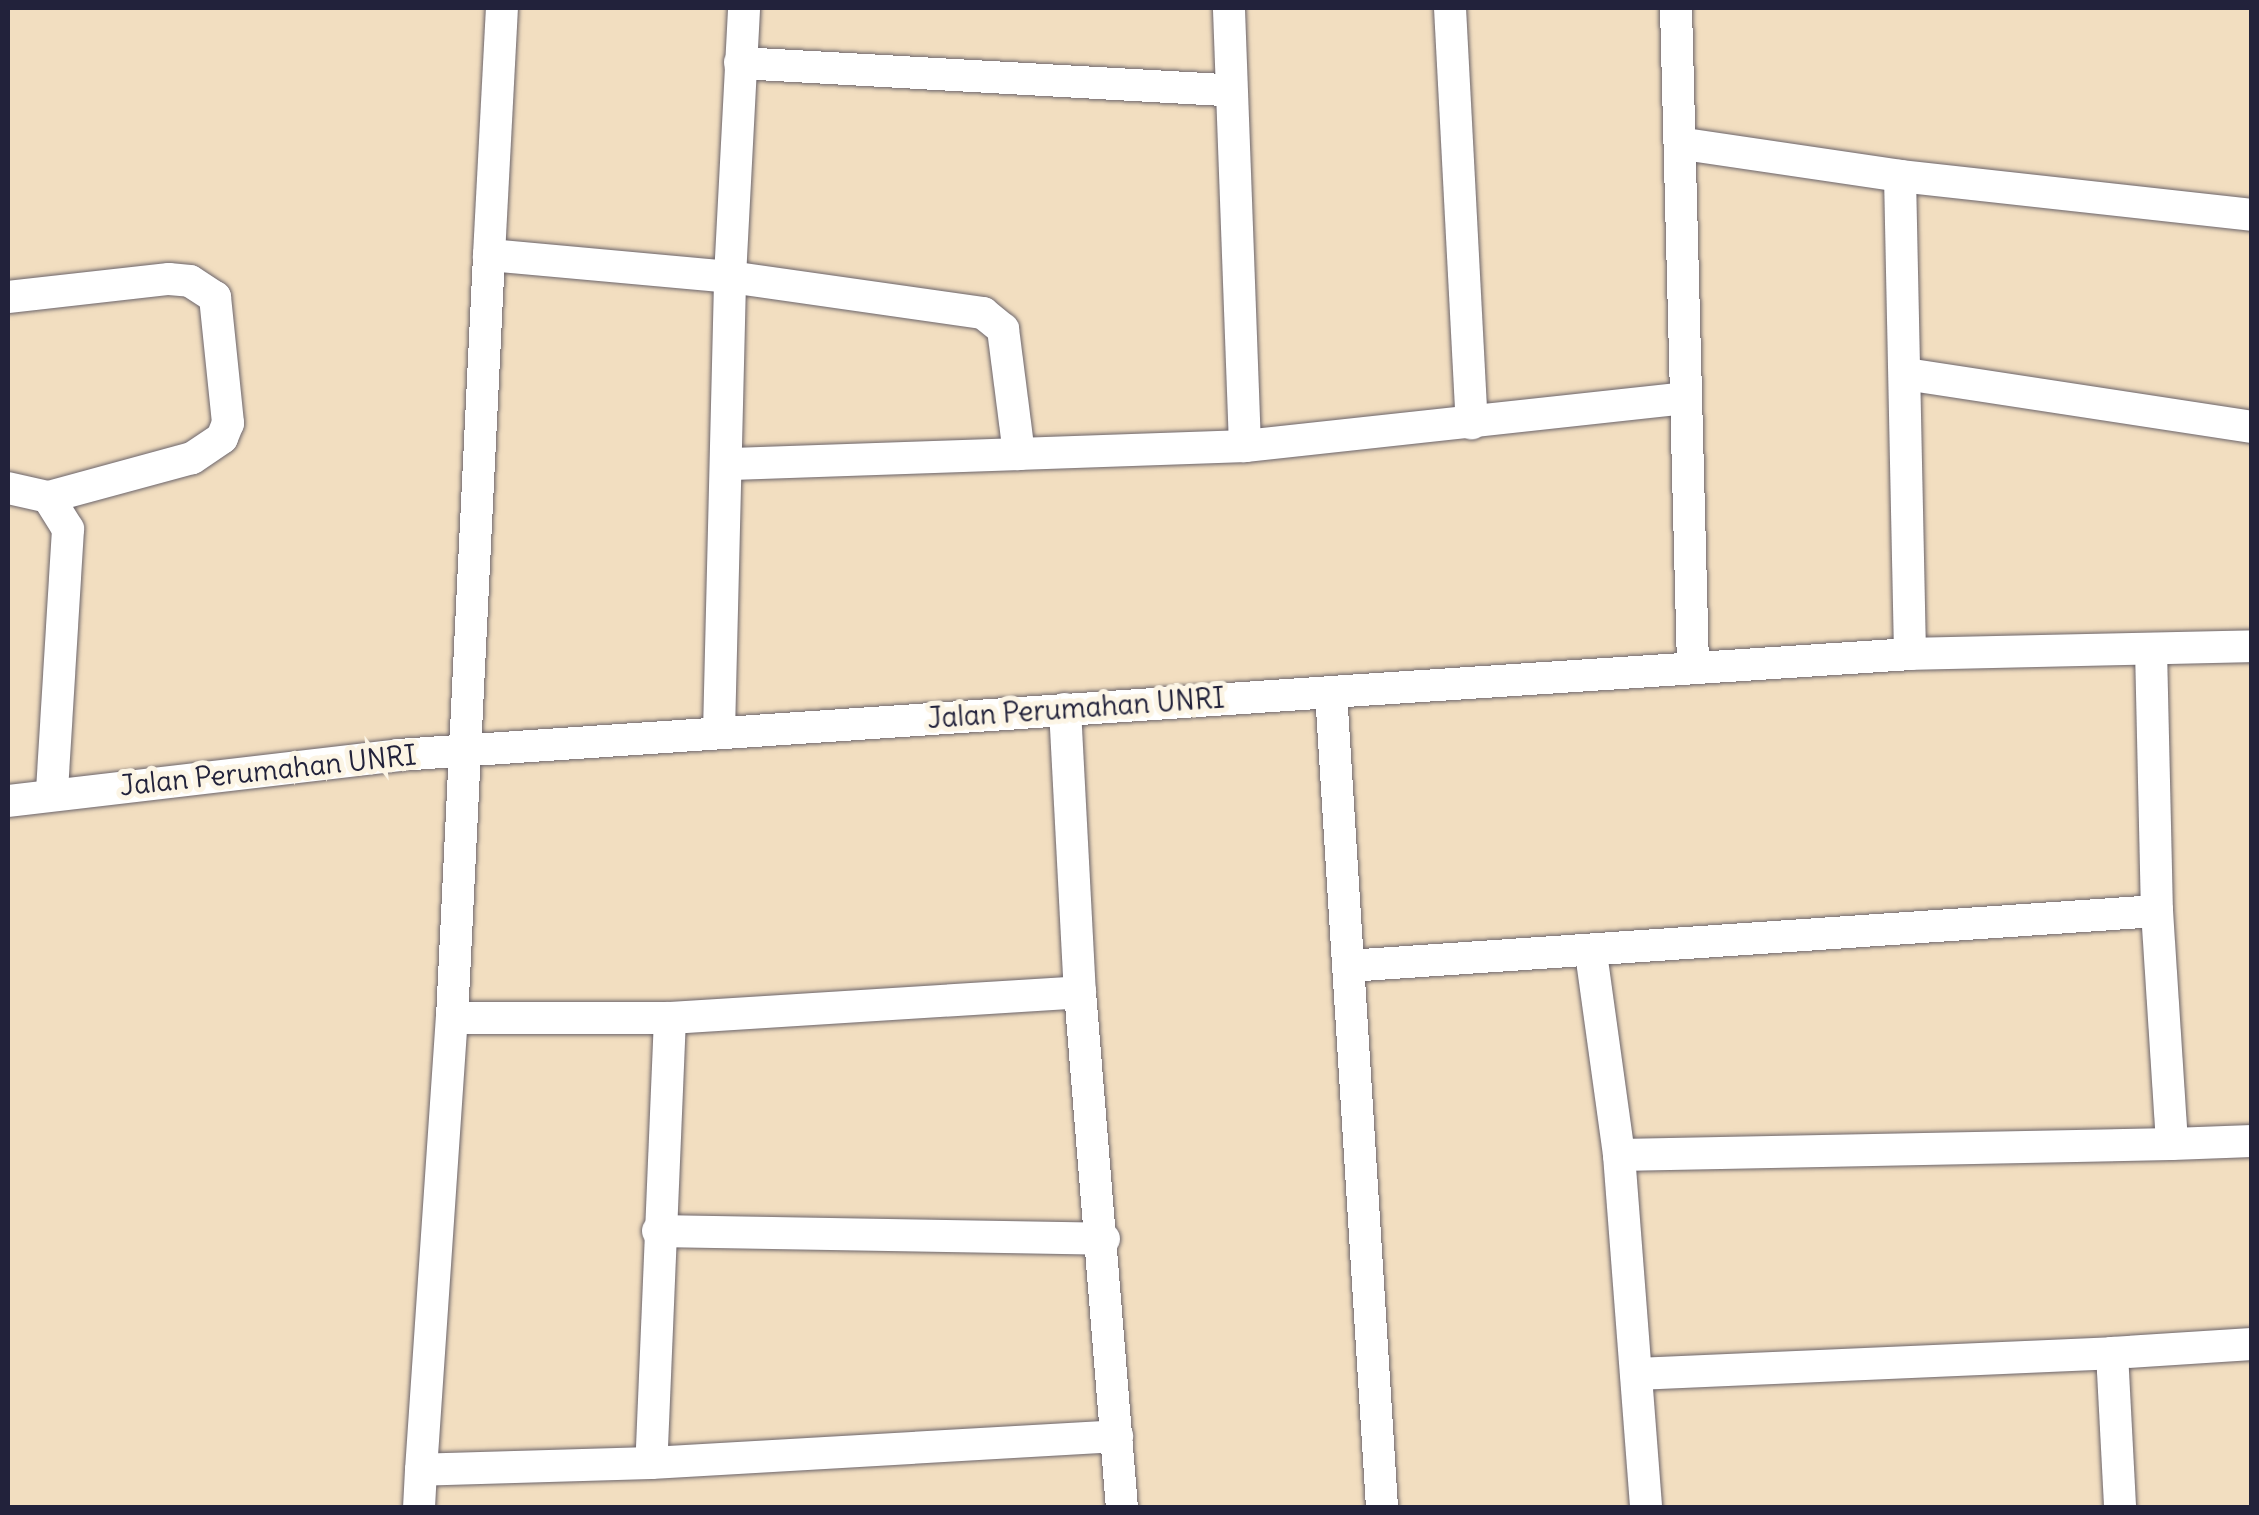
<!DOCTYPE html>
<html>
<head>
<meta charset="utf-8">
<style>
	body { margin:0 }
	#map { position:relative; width:2259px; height:1515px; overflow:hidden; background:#f2dec0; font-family:Delius,sans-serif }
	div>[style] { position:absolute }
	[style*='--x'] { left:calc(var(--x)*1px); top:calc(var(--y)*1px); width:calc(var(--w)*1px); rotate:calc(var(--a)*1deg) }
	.roads { filter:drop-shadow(0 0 2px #6b646a) drop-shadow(0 0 2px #6b646a) }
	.minor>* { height:32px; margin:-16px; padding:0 16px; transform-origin:16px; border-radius:16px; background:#fff }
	span { translate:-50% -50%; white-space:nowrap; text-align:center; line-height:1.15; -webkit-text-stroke:10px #fcf5e5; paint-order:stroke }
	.street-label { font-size:28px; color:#22223b }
	.frame { position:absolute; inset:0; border:10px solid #22223b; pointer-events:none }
</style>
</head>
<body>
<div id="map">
	<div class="roads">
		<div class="minor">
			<i style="--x:1450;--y:8;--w:416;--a:87"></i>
			<i style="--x:1676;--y:8;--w:658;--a:88.52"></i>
			<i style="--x:740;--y:63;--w:489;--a:3.2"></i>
			<i style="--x:1684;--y:144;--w:218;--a:8.4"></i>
			<i style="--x:1900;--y:176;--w:354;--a:6.3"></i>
			<i style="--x:1900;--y:176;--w:478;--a:88.8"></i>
			<i style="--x:489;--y:255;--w:247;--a:-87"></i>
			<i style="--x:8;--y:297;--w:162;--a:-6.4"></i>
			<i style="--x:169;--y:279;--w:21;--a:5"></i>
			<i style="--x:190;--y:281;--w:30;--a:33"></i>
			<i style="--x:215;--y:297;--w:127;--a:84.1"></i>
			<i style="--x:228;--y:423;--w:16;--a:112"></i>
			<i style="--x:222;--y:438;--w:36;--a:146"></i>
			<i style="--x:192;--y:458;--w:149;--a:164.8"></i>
			<i style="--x:1906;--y:374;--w:350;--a:8.7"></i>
			<i style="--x:1245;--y:446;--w:443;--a:-6.2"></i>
			<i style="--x:1019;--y:454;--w:226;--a:-2"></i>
			<i style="--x:1245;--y:446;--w:438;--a:-92.1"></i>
			<i style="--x:8;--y:488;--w:41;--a:12.7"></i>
			<i style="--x:48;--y:497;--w:38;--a:58"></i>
			<i style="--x:68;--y:529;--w:265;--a:93.5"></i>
			<i style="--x:2151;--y:649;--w:262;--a:88.7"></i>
			<i style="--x:1331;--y:692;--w:580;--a:-3.75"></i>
			<i style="--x:1910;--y:654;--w:342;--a:-1.3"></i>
			<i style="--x:1065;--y:709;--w:283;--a:87"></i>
			<i style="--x:1080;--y:992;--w:518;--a:85.35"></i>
			<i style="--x:719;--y:732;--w:455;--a:-88.6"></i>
			<i style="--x:730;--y:277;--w:269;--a:-87"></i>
			<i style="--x:8;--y:801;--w:393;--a:-6.7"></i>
			<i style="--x:398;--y:755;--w:935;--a:-3.86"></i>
			<i style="--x:1331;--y:692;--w:818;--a:86.42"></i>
			<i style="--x:1591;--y:953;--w:204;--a:82.1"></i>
			<i style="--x:1619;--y:1155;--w:354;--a:85.6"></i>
			<i style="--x:1348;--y:966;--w:811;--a:-3.89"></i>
			<i style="--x:2157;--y:911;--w:233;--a:86.3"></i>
			<i style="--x:2172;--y:1144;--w:80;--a:-2.1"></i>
			<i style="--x:452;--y:1018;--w:218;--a:0"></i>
			<i style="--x:670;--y:1018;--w:411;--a:-3.6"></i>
			<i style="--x:670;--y:1018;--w:445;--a:92.4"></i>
			<i style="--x:651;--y:1463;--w:230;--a:178.3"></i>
			<i style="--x:421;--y:1470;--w:453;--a:-86.1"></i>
			<i style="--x:452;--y:1018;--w:764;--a:-87.22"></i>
			<i style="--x:489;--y:255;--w:242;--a:5.2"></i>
			<i style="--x:730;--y:277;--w:256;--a:8.1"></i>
			<i style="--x:983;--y:313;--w:26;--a:39"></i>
			<i style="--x:1003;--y:329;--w:126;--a:82.7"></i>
			<i style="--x:1019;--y:454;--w:293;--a:178"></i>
			<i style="--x:1619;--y:1155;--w:553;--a:-1.14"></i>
			<i style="--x:658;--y:1231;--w:446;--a:1"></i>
			<i style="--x:2112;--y:1353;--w:140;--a:-3.7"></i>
			<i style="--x:1636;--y:1374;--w:476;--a:-2.5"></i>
			<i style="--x:2112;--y:1353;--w:155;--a:87"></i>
			<i style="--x:651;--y:1463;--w:467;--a:-3.3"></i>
			<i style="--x:419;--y:1508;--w:38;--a:-87"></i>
		</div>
	</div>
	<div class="street-label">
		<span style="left:1076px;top:708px;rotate:-4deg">Jalan Perumahan UNRI</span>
		<span style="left:268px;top:770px;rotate:-6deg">Jalan Perumahan UNRI</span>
	</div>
	<div class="frame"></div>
</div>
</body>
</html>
